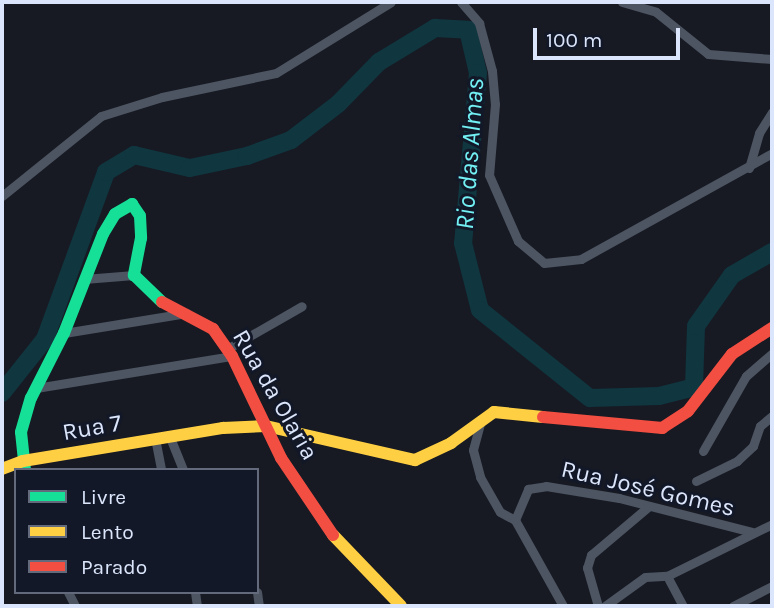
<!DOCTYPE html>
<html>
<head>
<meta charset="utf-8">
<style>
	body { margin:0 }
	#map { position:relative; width:774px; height:608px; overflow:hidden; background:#171a22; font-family:Karla,sans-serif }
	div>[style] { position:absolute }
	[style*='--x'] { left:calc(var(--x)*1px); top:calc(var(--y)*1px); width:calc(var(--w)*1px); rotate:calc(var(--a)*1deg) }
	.river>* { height:18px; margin:-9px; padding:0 9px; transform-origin:9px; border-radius:9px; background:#103640 }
	.street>* { height:9px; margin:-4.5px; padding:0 4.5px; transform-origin:4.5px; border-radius:4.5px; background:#4d5562 }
	.fast>* { height:12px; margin:-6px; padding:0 6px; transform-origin:6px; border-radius:6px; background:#16e098 }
	.slow>* { height:12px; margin:-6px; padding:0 6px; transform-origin:6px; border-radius:6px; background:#ffcf43 }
	.jam>* { height:12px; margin:-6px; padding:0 6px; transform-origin:6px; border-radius:6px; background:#f24e42 }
	span { translate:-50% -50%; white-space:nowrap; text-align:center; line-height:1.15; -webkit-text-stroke:6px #121827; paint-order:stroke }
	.street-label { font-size:24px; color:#dbe6fc }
	.water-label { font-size:26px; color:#72f0f4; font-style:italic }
	.frame { position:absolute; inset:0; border:4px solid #dbe6fc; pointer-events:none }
	.legend { position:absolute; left:14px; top:468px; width:245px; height:126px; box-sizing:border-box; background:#121827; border:2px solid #626a7c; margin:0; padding:9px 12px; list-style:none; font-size:21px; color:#dbe6fc }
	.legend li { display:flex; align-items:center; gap:14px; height:35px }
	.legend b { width:35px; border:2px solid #626a7c }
	.scale { position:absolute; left:533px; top:28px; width:147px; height:32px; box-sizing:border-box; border:4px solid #dbe6fc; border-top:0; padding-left:9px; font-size:21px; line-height:24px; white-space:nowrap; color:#dbe6fc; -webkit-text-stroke:5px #121827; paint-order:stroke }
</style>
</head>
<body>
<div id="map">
	<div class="river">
		<i style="--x:2;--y:393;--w:69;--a:-51.5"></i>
		<i style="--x:45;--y:339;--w:178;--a:-69.9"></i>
		<i style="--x:106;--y:172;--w:33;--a:-31"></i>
		<i style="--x:134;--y:155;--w:57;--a:13.1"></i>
		<i style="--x:190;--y:168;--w:58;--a:-11.9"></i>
		<i style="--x:247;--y:156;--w:47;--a:-20"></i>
		<i style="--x:291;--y:140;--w:59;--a:-37.5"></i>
		<i style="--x:338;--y:104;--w:59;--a:-45.7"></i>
		<i style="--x:379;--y:62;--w:66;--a:-31.3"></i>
		<i style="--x:435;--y:28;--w:33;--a:3"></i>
		<i style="--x:468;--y:30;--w:44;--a:76.9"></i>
		<i style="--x:478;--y:73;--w:171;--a:95"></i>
		<i style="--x:463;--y:243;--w:69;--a:75.8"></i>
		<i style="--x:480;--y:310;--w:141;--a:38.7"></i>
		<i style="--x:590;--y:398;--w:69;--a:-1.7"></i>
		<i style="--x:659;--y:396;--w:36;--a:-14"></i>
		<i style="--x:694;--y:387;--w:61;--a:-88.1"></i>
		<i style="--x:696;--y:326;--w:62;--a:-54.8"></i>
		<i style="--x:732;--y:275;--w:46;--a:-29.9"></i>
	</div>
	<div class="street">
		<i style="--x:461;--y:2;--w:28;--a:49"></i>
		<i style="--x:479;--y:23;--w:50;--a:74.8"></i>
		<i style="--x:492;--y:71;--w:33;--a:85"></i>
		<i style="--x:495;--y:104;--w:71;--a:94.8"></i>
		<i style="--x:489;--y:175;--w:72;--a:66.3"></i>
		<i style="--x:518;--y:241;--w:34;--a:40"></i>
		<i style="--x:544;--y:263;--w:37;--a:-6"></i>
		<i style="--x:581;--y:259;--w:218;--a:-29"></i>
		<i style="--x:622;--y:2;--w:35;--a:16"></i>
		<i style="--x:656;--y:12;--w:67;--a:38.9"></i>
		<i style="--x:708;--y:54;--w:64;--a:4.5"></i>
		<i style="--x:749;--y:168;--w:36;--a:-74"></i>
		<i style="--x:759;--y:133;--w:25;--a:-58"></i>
		<i style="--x:2;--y:196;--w:127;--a:-38.9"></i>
		<i style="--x:101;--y:116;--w:64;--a:-17.3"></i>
		<i style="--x:162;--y:97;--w:116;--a:-11.9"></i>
		<i style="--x:276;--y:73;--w:135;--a:-31.7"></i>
		<i style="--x:84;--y:279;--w:50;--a:-4.6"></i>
		<i style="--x:64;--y:333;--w:124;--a:-9.3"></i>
		<i style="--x:227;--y:349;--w:86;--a:-29.8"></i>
		<i style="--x:36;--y:388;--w:199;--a:-9.3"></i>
		<i style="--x:481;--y:420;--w:31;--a:105"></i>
		<i style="--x:473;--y:450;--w:28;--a:75"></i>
		<i style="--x:480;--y:477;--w:40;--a:60.3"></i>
		<i style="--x:500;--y:512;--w:17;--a:28"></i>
		<i style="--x:515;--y:520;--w:98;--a:60.8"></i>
		<i style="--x:169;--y:435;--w:38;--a:68"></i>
		<i style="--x:155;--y:438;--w:33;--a:79"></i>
		<i style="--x:703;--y:451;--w:86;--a:-60.2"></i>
		<i style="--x:746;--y:376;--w:35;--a:-41"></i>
		<i style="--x:696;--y:481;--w:46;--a:-26"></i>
		<i style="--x:737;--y:461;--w:22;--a:-43"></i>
		<i style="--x:753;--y:446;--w:21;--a:-71"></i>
		<i style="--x:760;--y:426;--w:16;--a:-40"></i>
		<i style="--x:515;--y:520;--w:34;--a:-67"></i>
		<i style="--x:528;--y:489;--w:18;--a:-9"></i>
		<i style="--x:546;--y:486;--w:74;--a:9.3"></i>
		<i style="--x:619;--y:498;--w:137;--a:14.3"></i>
		<i style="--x:667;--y:576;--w:34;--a:62"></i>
		<i style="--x:68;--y:592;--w:16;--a:63"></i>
		<i style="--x:195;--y:592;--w:14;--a:82"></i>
		<i style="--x:257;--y:592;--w:14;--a:82"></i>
		<i style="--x:598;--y:606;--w:40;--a:-106"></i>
		<i style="--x:587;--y:568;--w:14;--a:-73"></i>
		<i style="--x:591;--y:555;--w:76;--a:-40.2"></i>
		<i style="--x:605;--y:606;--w:49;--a:-35.9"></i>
		<i style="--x:645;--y:577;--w:22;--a:-3"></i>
		<i style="--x:667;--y:576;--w:117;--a:-26.3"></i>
		<i style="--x:733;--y:606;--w:44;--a:-27.1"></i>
	</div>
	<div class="fast">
		<i style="--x:25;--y:470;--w:38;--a:-96"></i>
		<i style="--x:21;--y:432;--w:35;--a:-74"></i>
		<i style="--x:31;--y:398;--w:73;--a:-63.1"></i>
		<i style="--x:64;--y:333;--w:106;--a:-68.5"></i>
		<i style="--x:103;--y:234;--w:23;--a:-59"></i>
		<i style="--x:115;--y:214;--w:20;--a:-30"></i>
		<i style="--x:132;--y:204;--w:14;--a:56"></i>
		<i style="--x:140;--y:216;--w:22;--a:87"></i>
		<i style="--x:141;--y:238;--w:38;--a:101"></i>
		<i style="--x:134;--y:275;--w:39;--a:44"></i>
	</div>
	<div class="slow">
		<i style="--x:2;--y:469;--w:22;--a:-21"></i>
		<i style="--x:23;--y:461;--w:203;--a:-9.4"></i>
		<i style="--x:223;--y:428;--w:43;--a:-2.7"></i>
		<i style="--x:266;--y:426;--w:153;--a:12.9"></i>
		<i style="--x:415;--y:460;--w:40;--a:-25"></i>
		<i style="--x:451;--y:443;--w:53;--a:-35.8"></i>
		<i style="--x:494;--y:412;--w:49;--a:5.8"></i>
		<i style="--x:333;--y:535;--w:98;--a:46.2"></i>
	</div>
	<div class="jam">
		<i style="--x:162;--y:302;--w:58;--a:27.9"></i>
		<i style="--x:213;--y:329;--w:33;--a:55"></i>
		<i style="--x:232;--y:356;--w:113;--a:64.3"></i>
		<i style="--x:281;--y:458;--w:93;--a:56"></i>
		<i style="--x:543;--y:417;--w:120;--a:5.3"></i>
		<i style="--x:662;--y:428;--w:31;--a:-33"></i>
		<i style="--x:688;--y:411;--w:72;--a:-52.3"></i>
		<i style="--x:732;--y:354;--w:48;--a:-33"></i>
	</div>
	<div class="street-label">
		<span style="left:275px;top:395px;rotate:60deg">Rua da Olaria</span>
		<span style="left:92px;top:428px;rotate:-10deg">Rua 7</span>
		<span style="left:648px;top:489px;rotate:13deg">Rua José Gomes</span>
	</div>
	<div class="water-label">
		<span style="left:470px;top:154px;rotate:-86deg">Rio das Almas</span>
	</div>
	<div class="frame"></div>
	<ul class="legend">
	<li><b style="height:9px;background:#16e098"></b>Livre</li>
	<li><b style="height:9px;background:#ffcf43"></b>Lento</li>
	<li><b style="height:9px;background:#f24e42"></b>Parado</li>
	</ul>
	<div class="scale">100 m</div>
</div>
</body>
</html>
